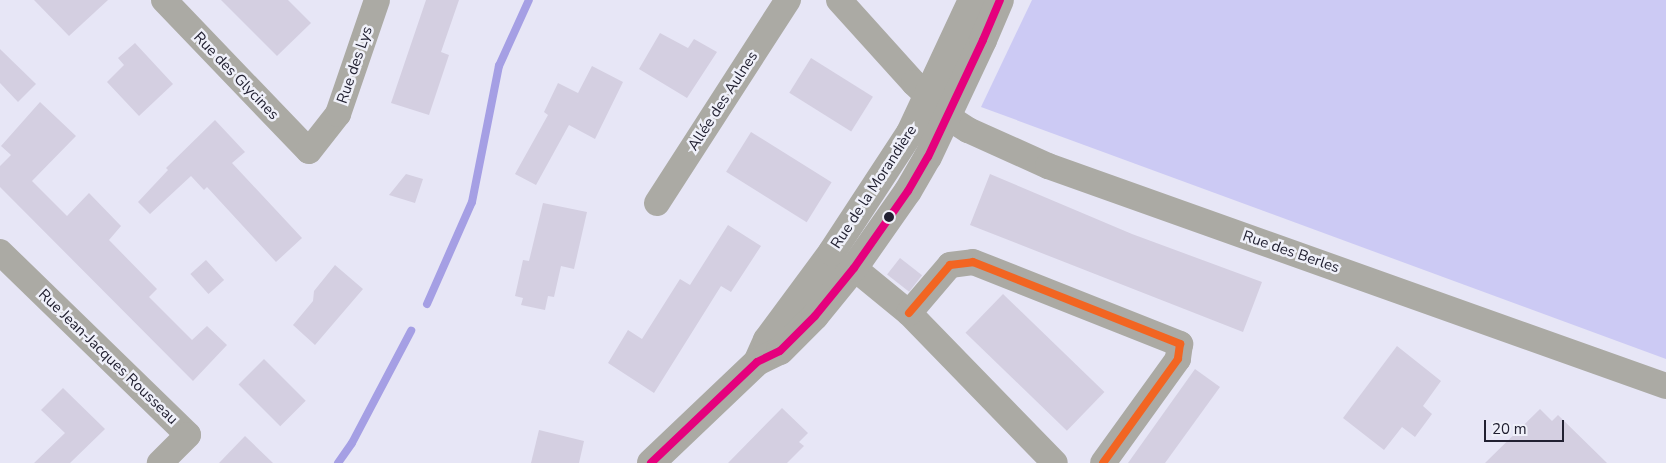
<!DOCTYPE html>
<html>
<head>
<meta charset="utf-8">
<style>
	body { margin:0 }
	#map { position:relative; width:1666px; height:463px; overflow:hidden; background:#e7e6f6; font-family:"Nunito Sans",sans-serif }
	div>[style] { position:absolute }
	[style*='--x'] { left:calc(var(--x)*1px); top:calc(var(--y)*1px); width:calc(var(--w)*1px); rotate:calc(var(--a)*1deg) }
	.green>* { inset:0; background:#cccaf4 }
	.stream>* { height:8px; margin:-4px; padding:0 4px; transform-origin:4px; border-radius:4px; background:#a59fe4 }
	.building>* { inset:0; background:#d4cfe1; transform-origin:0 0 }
	.minor>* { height:26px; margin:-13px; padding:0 13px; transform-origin:13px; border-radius:13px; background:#abaaa4 }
	.tertiary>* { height:28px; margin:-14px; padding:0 14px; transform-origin:14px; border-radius:14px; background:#abaaa4 }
	.bus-1>* { height:8px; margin:-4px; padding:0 4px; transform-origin:4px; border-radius:4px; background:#e5007d }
	.bus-2>* { height:8px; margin:-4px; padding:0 4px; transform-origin:4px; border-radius:4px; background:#f26522 }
	.dots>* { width:14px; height:14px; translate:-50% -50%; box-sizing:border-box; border:2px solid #eff0f9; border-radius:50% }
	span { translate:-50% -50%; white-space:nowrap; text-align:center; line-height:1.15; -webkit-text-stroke:5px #eff0f9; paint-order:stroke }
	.street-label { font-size:15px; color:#212031 }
	.scale { position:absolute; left:1484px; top:420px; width:80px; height:22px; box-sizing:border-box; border:2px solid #212031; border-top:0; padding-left:6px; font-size:15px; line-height:18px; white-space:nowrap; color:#212031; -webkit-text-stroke:4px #eff0f9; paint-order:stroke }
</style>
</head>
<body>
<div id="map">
	<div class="green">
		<i style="clip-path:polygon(1032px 0,1666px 0,1666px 359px,981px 107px)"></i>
	</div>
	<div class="stream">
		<i style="--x:427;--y:304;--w:111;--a:-66.2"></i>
		<i style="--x:472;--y:202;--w:139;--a:-78.8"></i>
		<i style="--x:499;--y:66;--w:72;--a:-65.6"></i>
		<i style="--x:338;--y:463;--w:24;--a:-55"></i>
		<i style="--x:352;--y:443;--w:127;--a:-62.2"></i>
	</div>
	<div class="building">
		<i style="clip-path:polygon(34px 0,108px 0,69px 36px)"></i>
		<i style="clip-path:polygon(221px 0,288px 0,311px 23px,277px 56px)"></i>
		<i style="clip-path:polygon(426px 0,459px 0,441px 52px,449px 55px,429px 115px,391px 103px)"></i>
		<i style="clip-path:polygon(660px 33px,688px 48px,694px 39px,717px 52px,687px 98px,639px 69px)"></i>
		<i style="clip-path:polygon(135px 43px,173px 84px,139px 116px,107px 82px,124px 65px,118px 58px)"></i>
		<i style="clip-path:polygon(0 49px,36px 84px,18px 102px,0 83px)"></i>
		<i style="left:811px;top:58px;width:73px;height:41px;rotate:32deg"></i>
		<i style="clip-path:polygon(592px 66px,623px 82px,595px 139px,569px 125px,536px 185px,515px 174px,548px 115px,544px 112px,558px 83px,578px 93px)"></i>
		<i style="clip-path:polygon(40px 102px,76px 136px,32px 181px,67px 216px,89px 193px,121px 226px,109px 240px,157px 289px,149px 297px,192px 340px,207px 326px,227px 345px,193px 381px,0 187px,0 166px,11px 155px,1px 146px)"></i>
		<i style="clip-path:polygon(215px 120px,245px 152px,232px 163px,302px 238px,276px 262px,207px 187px,204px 190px,191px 176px,150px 214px,138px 202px,168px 170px,166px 168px)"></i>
		<i style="left:751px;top:132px;width:95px;height:47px;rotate:32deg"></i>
		<i style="clip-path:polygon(406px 174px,423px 179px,415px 203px,389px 195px)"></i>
		<i style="clip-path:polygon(990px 174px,1132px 234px,1262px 282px,1243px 332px,970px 225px)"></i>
		<i style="clip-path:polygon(543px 203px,587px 212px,574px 269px,561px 266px,554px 297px,548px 296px,545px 310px,521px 305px,523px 298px,515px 296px,523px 260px,529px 261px)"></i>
		<i style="clip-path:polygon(728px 225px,761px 246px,731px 292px,721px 286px,654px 393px,608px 363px,628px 330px,642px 339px,680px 279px,690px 285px)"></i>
		<i style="left:900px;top:258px;width:28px;height:21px;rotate:38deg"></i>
		<i style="left:206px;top:260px;width:27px;height:21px;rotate:48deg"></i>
		<i style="clip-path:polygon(335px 265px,363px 289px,315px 345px,293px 325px,313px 301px,314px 291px)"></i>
		<i style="left:1003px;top:294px;width:141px;height:54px;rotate:44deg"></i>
		<i style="clip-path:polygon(1397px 346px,1441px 381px,1423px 406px,1432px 414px,1415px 437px,1402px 427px,1384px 450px,1343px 418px)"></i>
		<i style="left:264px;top:359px;width:59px;height:36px;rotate:45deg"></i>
		<i style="clip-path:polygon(1195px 369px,1220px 387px,1165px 463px,1128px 463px)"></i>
		<i style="clip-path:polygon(63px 388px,105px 429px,70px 463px,34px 463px,65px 433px,41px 410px)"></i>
		<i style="clip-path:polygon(782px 408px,808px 433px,799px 442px,804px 446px,787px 463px,728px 463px)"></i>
		<i style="clip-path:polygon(1540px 409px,1552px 421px,1558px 415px,1607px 463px,1485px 463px)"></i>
		<i style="clip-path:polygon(539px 430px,584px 441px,579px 463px,531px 463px)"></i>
		<i style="clip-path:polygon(245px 436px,273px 463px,219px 463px)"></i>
	</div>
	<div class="minor">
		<i style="--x:164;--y:0;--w:209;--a:46.2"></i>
		<i style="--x:309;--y:151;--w:47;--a:-51.9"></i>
		<i style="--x:338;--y:114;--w:120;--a:-71.1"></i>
		<i style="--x:839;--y:0;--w:112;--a:47.9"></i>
		<i style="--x:914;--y:83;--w:55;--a:43.5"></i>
		<i style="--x:954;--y:121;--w:17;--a:33"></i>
		<i style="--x:968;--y:130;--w:88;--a:24.2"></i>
		<i style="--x:1048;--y:166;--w:656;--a:19.6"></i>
		<i style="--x:657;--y:203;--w:242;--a:-57.2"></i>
		<i style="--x:0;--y:252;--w:262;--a:44.2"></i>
		<i style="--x:188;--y:435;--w:40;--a:135"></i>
		<i style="--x:854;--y:268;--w:71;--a:39.3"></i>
		<i style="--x:909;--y:313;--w:209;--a:45.8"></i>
		<i style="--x:909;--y:313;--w:63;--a:-49.5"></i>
		<i style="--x:950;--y:265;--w:23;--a:-7"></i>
		<i style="--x:973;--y:262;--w:223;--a:21.6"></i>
		<i style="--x:1180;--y:344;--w:15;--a:98"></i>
		<i style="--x:1178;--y:359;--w:128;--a:125.8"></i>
	</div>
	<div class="tertiary">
		<i style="--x:759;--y:358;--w:20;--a:-66"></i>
		<i style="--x:767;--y:340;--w:109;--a:-53.5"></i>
		<i style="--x:832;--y:252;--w:142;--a:-56.8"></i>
		<i style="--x:910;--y:133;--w:147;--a:-65"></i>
		<i style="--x:651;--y:463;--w:146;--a:-43.6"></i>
		<i style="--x:757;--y:362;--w:25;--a:-26"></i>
		<i style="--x:780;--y:351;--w:49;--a:-45"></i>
		<i style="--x:815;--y:316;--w:62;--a:-50.9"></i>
		<i style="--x:854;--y:268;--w:94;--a:-55"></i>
		<i style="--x:908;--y:191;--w:39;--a:-60"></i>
		<i style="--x:928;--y:157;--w:129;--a:-64.8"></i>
		<i style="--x:983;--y:40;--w:43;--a:-67"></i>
	</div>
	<div class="bus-1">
		<i style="--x:651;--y:463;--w:146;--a:-43.6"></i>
		<i style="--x:757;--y:362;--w:25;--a:-26"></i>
		<i style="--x:780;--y:351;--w:49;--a:-45"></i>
		<i style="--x:815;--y:316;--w:62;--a:-50.9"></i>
		<i style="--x:854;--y:268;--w:94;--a:-55"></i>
		<i style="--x:908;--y:191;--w:39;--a:-60"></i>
		<i style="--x:928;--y:157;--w:129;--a:-64.8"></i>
		<i style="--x:983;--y:40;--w:43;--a:-67"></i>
	</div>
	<div class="bus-2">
		<i style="--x:909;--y:313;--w:63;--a:-49.5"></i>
		<i style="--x:950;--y:265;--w:23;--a:-7"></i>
		<i style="--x:973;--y:262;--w:223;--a:21.6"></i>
		<i style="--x:1180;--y:344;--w:15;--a:98"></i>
		<i style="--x:1178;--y:359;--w:128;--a:125.8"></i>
	</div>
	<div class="dots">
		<i style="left:889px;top:217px;background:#212031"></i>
	</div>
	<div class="street-label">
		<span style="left:355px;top:65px;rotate:-71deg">Rue des Lys</span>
		<span style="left:236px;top:76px;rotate:46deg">Rue des Glycines</span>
		<span style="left:723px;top:101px;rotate:-57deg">Allée des Aulnes</span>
		<span style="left:874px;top:187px;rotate:-57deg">Rue de la Morandière</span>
		<span style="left:1291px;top:252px;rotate:19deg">Rue des Berles</span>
		<span style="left:108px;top:357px;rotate:44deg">Rue Jean-Jacques Rousseau</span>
	</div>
	<div class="scale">20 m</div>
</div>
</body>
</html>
